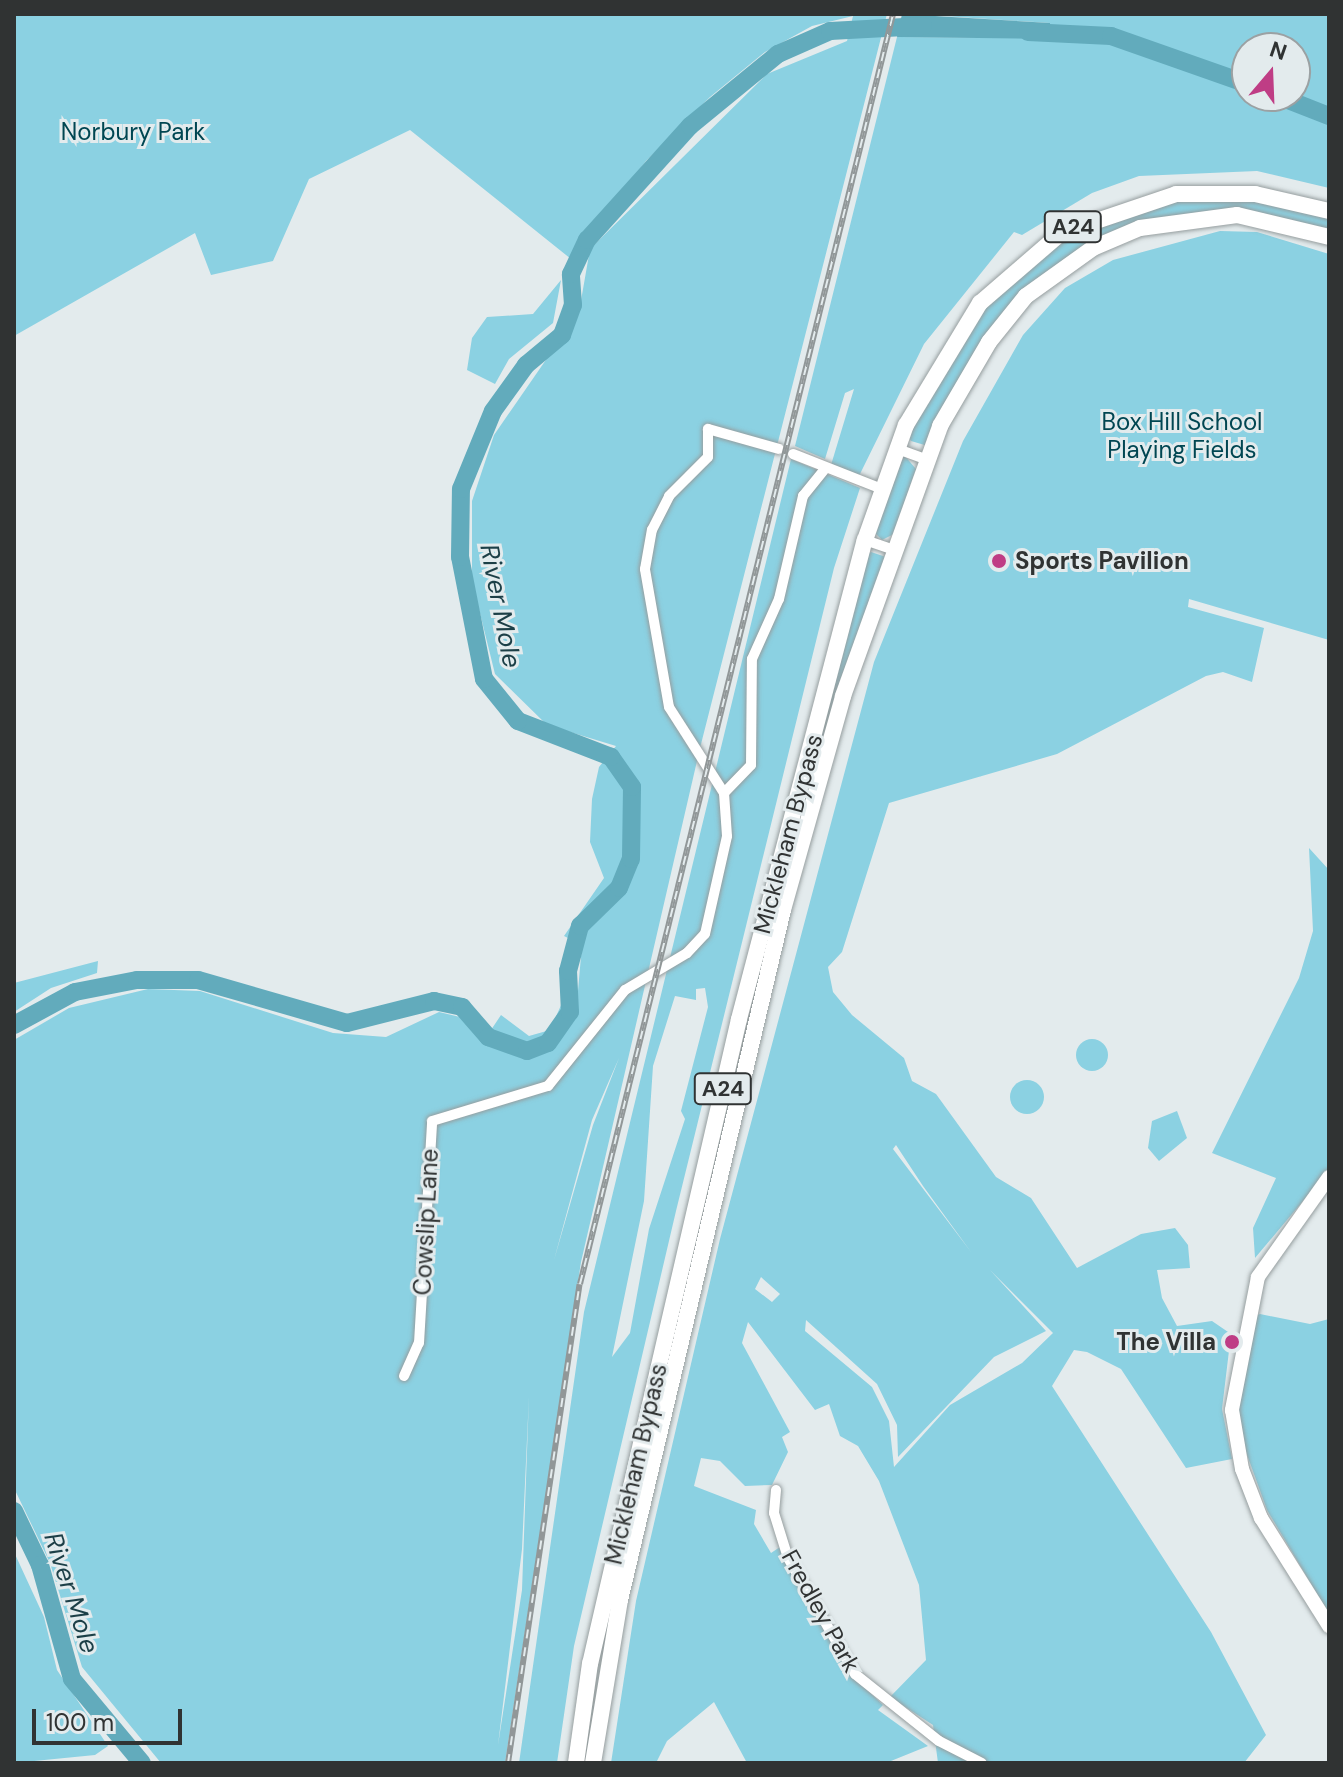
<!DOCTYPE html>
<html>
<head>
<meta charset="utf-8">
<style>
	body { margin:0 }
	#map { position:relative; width:1343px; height:1777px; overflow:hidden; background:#e3ebed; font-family:"DM Sans",sans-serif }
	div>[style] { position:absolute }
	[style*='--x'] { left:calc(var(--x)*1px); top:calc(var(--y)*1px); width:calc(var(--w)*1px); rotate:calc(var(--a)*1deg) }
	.green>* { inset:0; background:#8bd1e2 }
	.round { border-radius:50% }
	.water>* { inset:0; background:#62abbc }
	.river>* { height:18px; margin:-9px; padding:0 9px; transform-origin:9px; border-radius:9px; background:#62abbc }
	.roads { filter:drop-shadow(0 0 2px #969e9f) drop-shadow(0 0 2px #969e9f) }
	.minor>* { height:10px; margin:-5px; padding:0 5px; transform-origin:5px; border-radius:5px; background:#fff }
	.secondary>* { height:14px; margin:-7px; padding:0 7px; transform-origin:7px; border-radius:7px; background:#fff }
	.trunk>* { height:16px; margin:-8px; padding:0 8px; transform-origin:8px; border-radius:8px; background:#fff }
	.rail>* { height:6px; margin-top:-3px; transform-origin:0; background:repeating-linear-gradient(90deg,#e3ebed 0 9px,#919798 0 18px); box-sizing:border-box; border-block:2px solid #919798 }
	.dots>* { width:22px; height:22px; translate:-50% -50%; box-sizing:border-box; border:4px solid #e3ebed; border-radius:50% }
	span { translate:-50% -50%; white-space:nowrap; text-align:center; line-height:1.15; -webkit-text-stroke:6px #e3ebed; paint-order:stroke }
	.shield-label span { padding:2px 6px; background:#e3ebed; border:2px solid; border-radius:6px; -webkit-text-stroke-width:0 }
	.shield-label { font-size:22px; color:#303333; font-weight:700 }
	.park-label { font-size:24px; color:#004652 }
	.poi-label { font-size:24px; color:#303333; font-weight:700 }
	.left { translate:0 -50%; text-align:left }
	.right { translate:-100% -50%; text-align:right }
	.street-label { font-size:24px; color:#303333 }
	.water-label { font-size:26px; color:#1c3f47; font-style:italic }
	.frame { position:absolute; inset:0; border:16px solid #303333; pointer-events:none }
	.north { position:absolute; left:1231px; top:32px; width:80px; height:80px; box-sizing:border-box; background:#e3ebed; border:2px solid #9ba1a3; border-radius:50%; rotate:19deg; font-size:22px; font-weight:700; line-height:32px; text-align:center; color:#303333 }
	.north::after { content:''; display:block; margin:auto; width:28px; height:36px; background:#bf3d85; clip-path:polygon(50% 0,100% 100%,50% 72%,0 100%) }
	.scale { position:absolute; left:32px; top:1709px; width:150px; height:36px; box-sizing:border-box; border:4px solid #303333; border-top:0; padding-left:10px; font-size:24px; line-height:28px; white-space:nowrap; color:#303333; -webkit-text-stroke:6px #e3ebed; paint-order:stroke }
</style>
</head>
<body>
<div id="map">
	<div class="green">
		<i style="clip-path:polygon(evenodd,14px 14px,887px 14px,700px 748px,581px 1262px,505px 1763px,161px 1763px,82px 1667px,50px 1563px,14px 1488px,14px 1040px,69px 1008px,148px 989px,200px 991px,333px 1033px,386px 1037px,439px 1012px,460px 1017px,485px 1039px,501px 1015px,529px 1036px,550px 1030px,562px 1003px,577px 1002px,582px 945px,564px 936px,604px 878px,590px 842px,592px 799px,599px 767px,616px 746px,547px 725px,495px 674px,472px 581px,472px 501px,494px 435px,579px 312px,590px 249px,767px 74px,847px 41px,853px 16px,812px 26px,765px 52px,710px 97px,646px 161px,571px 259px,410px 130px,309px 179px,273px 261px,211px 275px,195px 233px,14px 336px,14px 14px,619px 1058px,593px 1125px,554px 1260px,592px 1120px,619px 1058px,14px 14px,529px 1396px,522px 1590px,498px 1745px,522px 1549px,529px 1396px)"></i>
		<i style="clip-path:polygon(evenodd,914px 14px,1329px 14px,1329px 188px,1257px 171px,1139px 176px,1092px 193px,1022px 235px,1014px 232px,924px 344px,859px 476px,831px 465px,854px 389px,845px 393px,825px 459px,795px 446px,897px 37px,1050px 38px,1050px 23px,914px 14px,1247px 48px,1295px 48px,1295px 96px,1247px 96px,1247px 48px)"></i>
		<i style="clip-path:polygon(1238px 197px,1329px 219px,1329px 230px,1229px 210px,1150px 221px,1027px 290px,928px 446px,911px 441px,907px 435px,976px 316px,1067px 237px,1149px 204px)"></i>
		<i style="clip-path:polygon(evenodd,1220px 231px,1257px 232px,1329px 254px,1329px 640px,1189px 599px,1188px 607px,1264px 628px,1252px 682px,1223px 672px,1206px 676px,1057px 754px,889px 803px,842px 952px,828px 967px,833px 992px,852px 1015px,904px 1058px,912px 1081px,936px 1094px,996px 1177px,1031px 1198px,1077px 1268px,1141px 1234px,1175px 1228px,1188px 1245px,1190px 1268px,1157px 1270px,1162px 1298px,1177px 1326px,1212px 1321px,1231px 1334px,1222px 1409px,1232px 1459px,1186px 1468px,1121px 1369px,1087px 1352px,1074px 1350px,1052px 1386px,1211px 1632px,1266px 1735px,1244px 1763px,938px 1763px,933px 1725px,890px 1697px,926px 1660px,919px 1585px,879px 1481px,858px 1446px,840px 1436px,829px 1404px,815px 1410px,748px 1322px,742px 1343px,790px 1432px,782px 1437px,788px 1452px,772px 1485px,745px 1486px,720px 1461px,701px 1458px,694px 1486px,756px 1510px,754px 1524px,771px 1553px,780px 1547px,850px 1674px,883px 1705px,878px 1710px,928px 1746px,886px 1763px,747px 1763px,714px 1702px,667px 1741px,656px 1763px,611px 1763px,636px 1601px,720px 1239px,874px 662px,963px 441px,1023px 335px,1065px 288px,1113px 260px,1220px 231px,896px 1145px,923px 1186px,971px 1252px,893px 1149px,896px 1145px,1220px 231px,990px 1270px,1053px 1333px,1022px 1363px,950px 1405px,894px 1467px,889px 1421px,872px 1387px,805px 1331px,806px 1320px,877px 1384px,897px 1425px,898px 1457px,994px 1357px,1046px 1331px,990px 1270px,1220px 231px,761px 1277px,780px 1294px,772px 1302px,755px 1289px,761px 1277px)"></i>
		<i style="clip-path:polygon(561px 280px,553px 323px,509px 359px,495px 384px,467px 370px,472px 338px,487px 317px,533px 314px)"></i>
		<i style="clip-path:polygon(904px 455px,916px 469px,894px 534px,882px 540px,875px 533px)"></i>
		<i style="clip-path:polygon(evenodd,791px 459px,860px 488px,834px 568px,676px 1211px,574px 1646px,557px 1763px,519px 1763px,584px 1312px,791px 459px,705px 988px,708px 1007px,681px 1111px,685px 1119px,649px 1229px,630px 1333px,612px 1357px,644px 1201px,653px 1066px,675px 996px,696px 1000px,696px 989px,705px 988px)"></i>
		<i style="clip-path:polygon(871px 552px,886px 557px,793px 829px,867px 554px)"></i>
		<i style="clip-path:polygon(1309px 848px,1329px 870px,1329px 1170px,1255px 1258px,1253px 1228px,1276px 1178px,1212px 1153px,1299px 978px,1313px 931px)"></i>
		<i style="clip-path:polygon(98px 961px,97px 973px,51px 988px,14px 1012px,14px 983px)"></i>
		<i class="round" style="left:1076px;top:1039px;width:32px;height:32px"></i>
		<i class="round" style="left:1010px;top:1080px;width:34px;height:34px"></i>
		<i style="clip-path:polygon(1177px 1111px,1187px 1138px,1159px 1161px,1148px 1148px,1152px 1121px)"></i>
		<i style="clip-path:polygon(1260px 1314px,1310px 1324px,1329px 1319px,1329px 1614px,1267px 1510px,1241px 1438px,1236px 1412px,1253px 1317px)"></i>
		<i style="clip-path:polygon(14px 1552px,44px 1617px,57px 1670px,108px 1746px,95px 1755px,14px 1763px)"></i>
	</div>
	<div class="water">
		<i style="clip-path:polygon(902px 14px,1050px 23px,1050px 39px,897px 37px)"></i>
	</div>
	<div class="river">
		<i style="--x:1028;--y:32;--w:83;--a:2.8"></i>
		<i style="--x:1111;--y:36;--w:144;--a:19.4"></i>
		<i style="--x:1278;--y:96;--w:55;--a:21.4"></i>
		<i style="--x:14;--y:1025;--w:69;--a:-28.4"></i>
		<i style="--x:75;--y:992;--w:63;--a:-11"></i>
		<i style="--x:137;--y:980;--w:61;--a:0"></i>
		<i style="--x:198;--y:980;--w:155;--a:16.1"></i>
		<i style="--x:347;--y:1023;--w:90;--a:-14.2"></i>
		<i style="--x:434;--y:1001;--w:29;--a:12"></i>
		<i style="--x:462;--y:1007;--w:40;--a:49"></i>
		<i style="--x:488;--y:1037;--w:41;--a:19.7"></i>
		<i style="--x:527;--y:1051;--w:22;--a:-21"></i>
		<i style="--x:548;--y:1043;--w:38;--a:-55"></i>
		<i style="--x:570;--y:1012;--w:41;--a:-92.8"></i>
		<i style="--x:568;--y:971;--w:47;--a:-75.1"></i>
		<i style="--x:580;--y:926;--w:54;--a:-44.3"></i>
		<i style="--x:619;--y:888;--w:31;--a:-68"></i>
		<i style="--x:631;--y:859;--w:72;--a:-89.2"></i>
		<i style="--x:632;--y:787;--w:37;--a:-125"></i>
		<i style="--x:611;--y:757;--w:100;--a:-158.8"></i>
		<i style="--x:518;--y:721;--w:54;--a:-129"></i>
		<i style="--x:484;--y:679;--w:124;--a:-101.1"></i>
		<i style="--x:460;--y:557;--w:68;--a:-89.2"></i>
		<i style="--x:461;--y:489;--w:84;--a:-67.7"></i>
		<i style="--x:493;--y:411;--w:57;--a:-54.3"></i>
		<i style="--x:526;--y:365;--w:47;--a:-39.8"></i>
		<i style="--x:562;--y:335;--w:32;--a:-70"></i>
		<i style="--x:573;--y:305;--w:31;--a:-94"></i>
		<i style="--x:571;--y:274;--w:38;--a:-65"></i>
		<i style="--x:587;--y:240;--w:154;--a:-47.9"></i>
		<i style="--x:690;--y:126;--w:114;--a:-39.3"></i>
		<i style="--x:778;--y:54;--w:57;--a:-23.9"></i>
		<i style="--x:830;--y:31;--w:93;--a:-3.1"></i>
		<i style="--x:14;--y:1511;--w:60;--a:64.3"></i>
		<i style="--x:40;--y:1565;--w:118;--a:74.3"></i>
		<i style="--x:72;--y:1679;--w:109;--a:50.2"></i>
	</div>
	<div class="roads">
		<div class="minor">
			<i style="--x:895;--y:448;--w:32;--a:20"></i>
			<i style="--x:793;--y:454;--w:96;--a:21.5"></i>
			<i style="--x:865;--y:540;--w:34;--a:19"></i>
			<i style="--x:724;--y:793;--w:102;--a:-122.6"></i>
			<i style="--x:669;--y:707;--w:140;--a:-99.9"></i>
			<i style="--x:645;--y:569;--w:40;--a:-80"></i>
			<i style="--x:652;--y:530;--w:38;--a:-63"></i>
			<i style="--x:669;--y:496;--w:55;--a:-45"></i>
			<i style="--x:708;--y:457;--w:28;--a:-90"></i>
			<i style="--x:708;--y:429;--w:74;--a:15.7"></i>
			<i style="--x:404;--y:1376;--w:36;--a:-66"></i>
			<i style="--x:419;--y:1343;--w:222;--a:-86.6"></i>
			<i style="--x:432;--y:1121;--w:121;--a:-16.8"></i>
			<i style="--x:548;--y:1086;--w:123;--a:-51.3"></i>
			<i style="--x:625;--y:990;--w:72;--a:-30.8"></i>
			<i style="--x:687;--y:953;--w:26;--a:-47"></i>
			<i style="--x:705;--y:934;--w:100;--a:-77.3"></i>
			<i style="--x:727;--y:836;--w:43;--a:-94"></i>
			<i style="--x:724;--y:793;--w:39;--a:-46"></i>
			<i style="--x:751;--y:765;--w:106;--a:-89.5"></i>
			<i style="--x:752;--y:659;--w:66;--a:-65.8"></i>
			<i style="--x:779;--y:599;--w:106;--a:-76.9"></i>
			<i style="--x:803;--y:496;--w:33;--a:-51"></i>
			<i style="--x:776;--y:1490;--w:23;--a:95"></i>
			<i style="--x:774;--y:1513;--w:47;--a:72.7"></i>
			<i style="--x:788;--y:1558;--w:134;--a:60"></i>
			<i style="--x:855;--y:1674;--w:107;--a:38.6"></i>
			<i style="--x:939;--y:1741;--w:48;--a:27.1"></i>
		</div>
		<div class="secondary">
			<i style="--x:1329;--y:1177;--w:123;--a:125.4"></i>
			<i style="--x:1258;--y:1277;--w:136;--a:101.1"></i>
			<i style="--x:1232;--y:1410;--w:60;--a:80.4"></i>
			<i style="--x:1242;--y:1469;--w:53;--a:68.8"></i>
			<i style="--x:1261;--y:1518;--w:128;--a:57.8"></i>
		</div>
		<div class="trunk">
			<i style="--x:576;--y:1763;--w:100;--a:-82"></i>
			<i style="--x:590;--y:1664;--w:662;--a:-76.99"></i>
			<i style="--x:739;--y:1019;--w:495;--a:-75.3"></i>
			<i style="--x:865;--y:540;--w:122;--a:-70.4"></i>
			<i style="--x:906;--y:425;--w:143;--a:-58.8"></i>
			<i style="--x:980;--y:303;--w:107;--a:-40.8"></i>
			<i style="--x:1061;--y:233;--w:121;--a:-18.7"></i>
			<i style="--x:1176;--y:194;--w:79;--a:0"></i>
			<i style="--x:1255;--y:194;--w:76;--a:12.9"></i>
			<i style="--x:593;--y:1763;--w:165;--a:-80.6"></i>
			<i style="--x:620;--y:1600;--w:709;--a:-76.71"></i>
			<i style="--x:783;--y:910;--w:222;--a:-74.3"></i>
			<i style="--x:843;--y:696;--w:287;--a:-70.2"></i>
			<i style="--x:940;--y:426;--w:97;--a:-59.7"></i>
			<i style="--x:989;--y:342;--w:59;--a:-51.2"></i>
			<i style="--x:1026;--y:296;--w:82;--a:-35.6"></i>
			<i style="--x:1093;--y:248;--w:51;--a:-23.1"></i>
			<i style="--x:1140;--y:228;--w:98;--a:-7.6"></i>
			<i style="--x:1237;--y:215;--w:95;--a:13.4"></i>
		</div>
	</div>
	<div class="rail">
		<i style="--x:508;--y:1763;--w:484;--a:-81.5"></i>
		<i style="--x:580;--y:1284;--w:1308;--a:-76.15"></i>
	</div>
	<div class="dots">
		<i style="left:999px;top:561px;background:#bf3d85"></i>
		<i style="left:1232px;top:1342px;background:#bf3d85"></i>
	</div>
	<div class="shield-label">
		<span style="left:1073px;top:227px">A24</span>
		<span style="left:723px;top:1089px">A24</span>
	</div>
	<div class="park-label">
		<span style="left:133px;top:132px">Norbury Park</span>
		<span style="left:1182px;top:436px">Box Hill School<br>Playing Fields</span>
	</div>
	<div class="poi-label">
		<span class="left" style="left:1015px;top:561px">Sports Pavilion</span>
		<span class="right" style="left:1216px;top:1342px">The Villa</span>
	</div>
	<div class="street-label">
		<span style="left:788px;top:834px;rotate:-75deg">Mickleham Bypass</span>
		<span style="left:426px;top:1222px;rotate:-87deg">Cowslip Lane</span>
		<span style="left:636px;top:1464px;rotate:-77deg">Mickleham Bypass</span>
		<span style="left:821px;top:1611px;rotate:61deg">Fredley Park</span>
	</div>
	<div class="water-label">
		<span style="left:500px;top:606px;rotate:79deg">River Mole</span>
		<span style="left:71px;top:1593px;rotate:72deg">River Mole</span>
	</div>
	<div class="frame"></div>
	<div class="north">N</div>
	<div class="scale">100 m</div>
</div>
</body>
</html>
